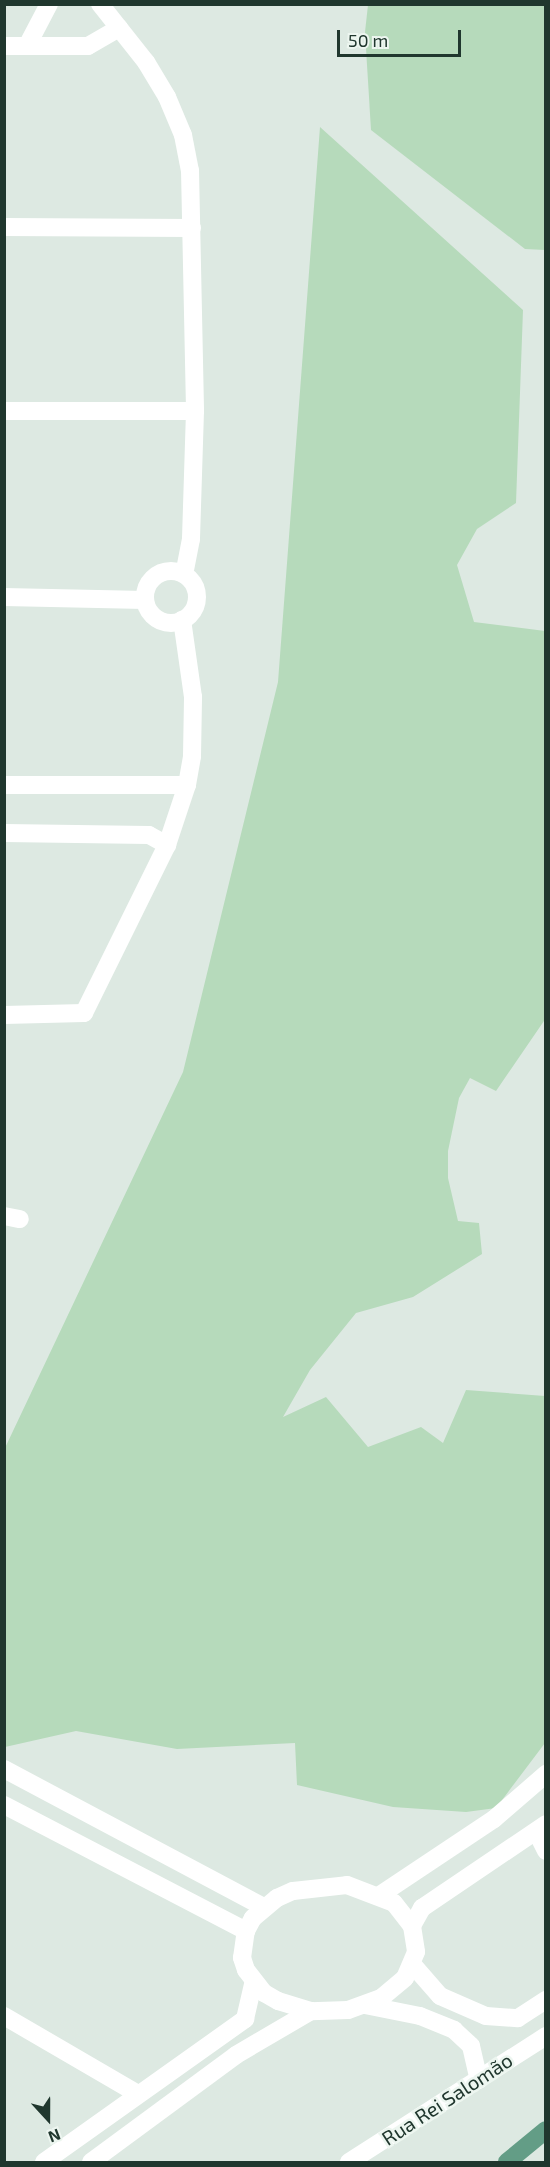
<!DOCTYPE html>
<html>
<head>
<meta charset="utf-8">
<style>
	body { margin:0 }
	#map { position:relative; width:550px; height:2167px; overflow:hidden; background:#dde9e2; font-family:"Exo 2",sans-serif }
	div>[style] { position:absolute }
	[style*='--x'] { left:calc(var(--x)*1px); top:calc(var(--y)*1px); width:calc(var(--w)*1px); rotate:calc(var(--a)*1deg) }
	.green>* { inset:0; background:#b6dabb }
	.minor>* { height:18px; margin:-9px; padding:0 9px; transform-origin:9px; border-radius:9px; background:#fff }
	.minor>.ring { margin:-9px; padding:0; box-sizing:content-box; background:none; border:18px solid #fff; border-radius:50% }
	.primary>* { height:18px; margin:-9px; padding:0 9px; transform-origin:9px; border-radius:9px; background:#639d86 }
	span { translate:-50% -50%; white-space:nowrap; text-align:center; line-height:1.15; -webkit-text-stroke:5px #edf6f0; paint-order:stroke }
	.street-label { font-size:20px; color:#20372e }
	.frame { position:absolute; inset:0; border:6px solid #20372e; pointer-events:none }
	.north { position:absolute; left:18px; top:2089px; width:60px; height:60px; -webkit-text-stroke:4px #edf6f0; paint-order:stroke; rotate:159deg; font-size:16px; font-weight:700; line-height:24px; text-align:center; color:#20372e }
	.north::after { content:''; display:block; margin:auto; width:21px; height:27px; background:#20372e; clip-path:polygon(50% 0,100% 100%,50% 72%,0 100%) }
	.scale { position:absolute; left:337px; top:30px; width:124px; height:27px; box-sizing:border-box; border:3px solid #20372e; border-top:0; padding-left:8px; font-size:18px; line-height:21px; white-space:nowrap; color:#20372e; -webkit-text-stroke:4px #edf6f0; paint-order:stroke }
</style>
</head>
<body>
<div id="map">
	<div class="green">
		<i style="clip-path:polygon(368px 5px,545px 5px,545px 250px,525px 249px,371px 130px,365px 32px)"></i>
		<i style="clip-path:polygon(320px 127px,523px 310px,516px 503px,477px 529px,457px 565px,474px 622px,545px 631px,546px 1018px,496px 1091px,470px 1078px,459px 1098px,448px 1151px,448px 1178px,458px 1221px,479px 1223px,482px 1254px,413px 1297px,356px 1313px,310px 1370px,283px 1417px,326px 1397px,368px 1447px,421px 1427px,443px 1443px,466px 1390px,545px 1396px,545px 1743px,496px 1808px,466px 1812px,393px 1807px,297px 1785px,295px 1743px,177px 1749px,76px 1731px,5px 1747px,4px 1450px,183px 1072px,278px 682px)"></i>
	</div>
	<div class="minor">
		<i style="--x:100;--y:4;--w:74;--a:51.6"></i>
		<i style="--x:146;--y:62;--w:41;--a:59"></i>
		<i style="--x:167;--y:97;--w:41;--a:67.2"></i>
		<i style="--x:183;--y:135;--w:36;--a:79"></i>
		<i style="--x:190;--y:170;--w:241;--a:88.8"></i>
		<i style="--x:195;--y:411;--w:128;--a:91.8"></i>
		<i style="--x:191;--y:539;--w:36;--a:101"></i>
		<i style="--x:4;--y:46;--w:84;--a:0"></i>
		<i style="--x:88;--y:46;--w:36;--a:-30"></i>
		<i style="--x:27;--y:46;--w:47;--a:-62.4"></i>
		<i style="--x:4;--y:227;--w:188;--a:0.3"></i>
		<i style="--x:4;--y:411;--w:191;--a:0"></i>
		<i class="ring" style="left:145px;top:571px;width:34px;height:34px"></i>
		<i style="--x:4;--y:597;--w:141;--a:1.2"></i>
		<i style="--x:4;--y:785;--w:183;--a:0"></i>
		<i style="--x:4;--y:833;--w:145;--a:0.8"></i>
		<i style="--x:149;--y:835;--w:21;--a:29"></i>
		<i style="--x:4;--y:1015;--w:80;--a:-1.4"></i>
		<i style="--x:84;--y:1013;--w:187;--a:-63.7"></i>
		<i style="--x:167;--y:845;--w:63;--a:-71.6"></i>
		<i style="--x:187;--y:785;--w:29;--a:-80"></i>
		<i style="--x:192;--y:756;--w:59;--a:-89"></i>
		<i style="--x:193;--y:697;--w:78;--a:-98.1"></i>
		<i style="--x:4;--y:1216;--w:16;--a:11"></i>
		<i style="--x:4;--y:1769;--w:294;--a:28"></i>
		<i style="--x:4;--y:1805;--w:273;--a:27.5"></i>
		<i style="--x:537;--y:1833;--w:20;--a:63"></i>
		<i style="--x:347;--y:1885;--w:50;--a:21"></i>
		<i style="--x:394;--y:1903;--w:29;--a:52"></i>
		<i style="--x:412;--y:1926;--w:26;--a:81"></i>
		<i style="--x:416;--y:1952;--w:28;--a:113"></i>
		<i style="--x:405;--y:1978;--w:31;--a:140"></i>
		<i style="--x:381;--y:1998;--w:35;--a:160"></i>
		<i style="--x:348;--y:2010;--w:37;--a:178"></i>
		<i style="--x:311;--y:2011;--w:34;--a:-163"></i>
		<i style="--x:278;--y:2001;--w:16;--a:-150"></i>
		<i style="--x:264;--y:1993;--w:29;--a:-128"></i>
		<i style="--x:246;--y:1970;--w:13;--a:-108"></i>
		<i style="--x:242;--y:1958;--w:27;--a:-82"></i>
		<i style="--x:246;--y:1931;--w:15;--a:-62"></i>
		<i style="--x:253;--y:1918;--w:31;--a:-40"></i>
		<i style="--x:277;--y:1898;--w:17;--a:-24"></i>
		<i style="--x:293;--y:1891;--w:54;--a:-6.3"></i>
		<i style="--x:380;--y:1895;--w:137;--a:-33.7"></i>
		<i style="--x:494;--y:1819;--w:69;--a:-40.9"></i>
		<i style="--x:412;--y:1926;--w:21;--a:-61"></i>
		<i style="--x:422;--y:1908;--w:150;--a:-34.1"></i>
		<i style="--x:413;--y:1965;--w:41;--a:48.9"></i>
		<i style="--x:440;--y:1996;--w:50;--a:23.5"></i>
		<i style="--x:486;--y:2016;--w:32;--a:4"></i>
		<i style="--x:518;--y:2018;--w:33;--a:-33"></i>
		<i style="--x:365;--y:2005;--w:56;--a:11.3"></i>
		<i style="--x:420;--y:2016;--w:37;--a:22"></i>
		<i style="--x:454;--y:2030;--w:23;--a:43"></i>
		<i style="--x:471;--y:2046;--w:35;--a:77"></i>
		<i style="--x:4;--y:2016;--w:155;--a:30.2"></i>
		<i style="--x:44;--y:2162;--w:247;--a:-35.4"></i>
		<i style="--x:245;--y:2019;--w:37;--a:-77"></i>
		<i style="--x:91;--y:2162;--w:180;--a:-36.4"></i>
		<i style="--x:236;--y:2055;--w:87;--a:-30.4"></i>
		<i style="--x:349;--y:2162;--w:234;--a:-32.6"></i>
	</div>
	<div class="primary">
		<i style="--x:507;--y:2162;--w:50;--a:-39.4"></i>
	</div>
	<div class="street-label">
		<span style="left:447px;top:2099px;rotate:-33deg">Rua Rei Salomão</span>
	</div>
	<div class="frame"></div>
	<div class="north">N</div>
	<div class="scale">50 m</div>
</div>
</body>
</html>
